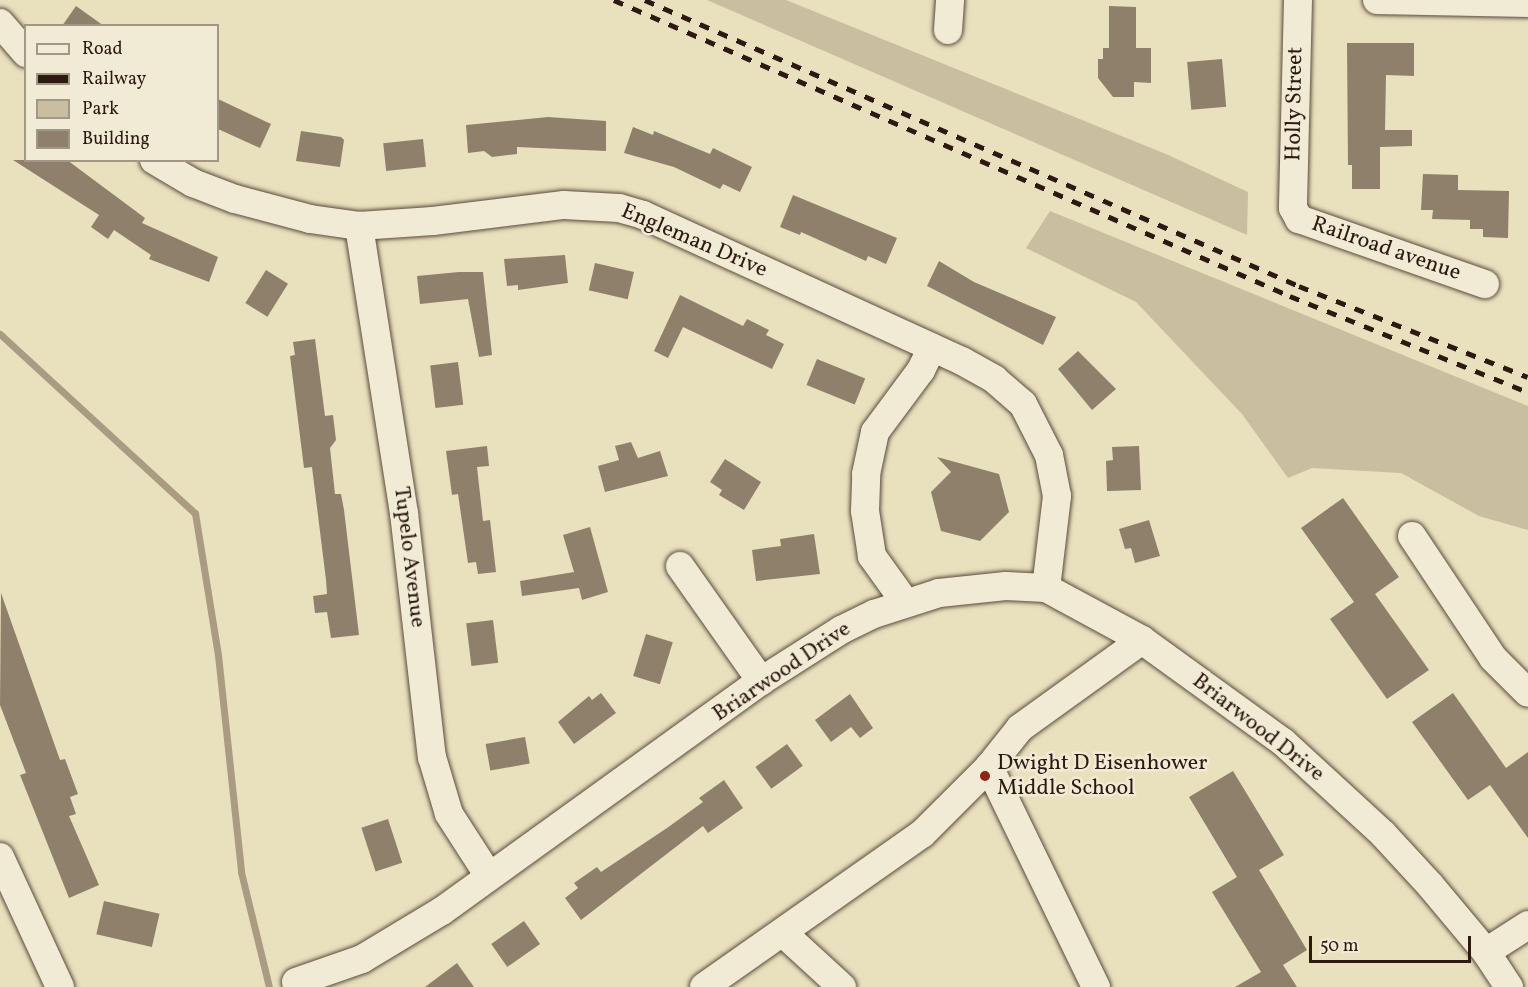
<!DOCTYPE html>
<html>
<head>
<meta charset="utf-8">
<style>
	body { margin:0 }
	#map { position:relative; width:1528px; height:987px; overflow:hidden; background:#e9e0be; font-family:Vollkorn,serif }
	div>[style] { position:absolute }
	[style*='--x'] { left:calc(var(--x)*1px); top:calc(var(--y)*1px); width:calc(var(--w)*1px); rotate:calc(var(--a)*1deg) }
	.green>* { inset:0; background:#c9bea0 }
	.stream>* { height:7px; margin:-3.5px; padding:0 3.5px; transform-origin:3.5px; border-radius:3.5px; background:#a99c83 }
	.building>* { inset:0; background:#8e806a; transform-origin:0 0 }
	.roads { filter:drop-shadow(0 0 2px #5b4b3c) drop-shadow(0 0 2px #5b4b3c) }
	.minor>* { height:28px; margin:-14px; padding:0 14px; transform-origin:14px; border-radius:14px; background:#f1ebd5 }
	.rail>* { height:4.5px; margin-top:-2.25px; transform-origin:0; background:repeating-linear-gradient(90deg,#2c1910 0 10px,transparent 0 20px) }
	.dots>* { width:16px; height:16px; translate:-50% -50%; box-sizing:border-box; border:3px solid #f1ebd5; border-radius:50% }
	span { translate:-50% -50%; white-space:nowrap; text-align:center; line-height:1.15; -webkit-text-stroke:5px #f1ebd5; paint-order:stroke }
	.street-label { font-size:22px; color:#2c1910 }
	.poi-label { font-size:22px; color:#2c1910 }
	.left { translate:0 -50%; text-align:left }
	.legend { position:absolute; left:24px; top:24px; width:195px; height:138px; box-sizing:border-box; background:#f1ebd5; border:2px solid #a29786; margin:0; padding:8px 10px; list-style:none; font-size:18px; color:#2c1910 }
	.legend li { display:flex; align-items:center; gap:12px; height:30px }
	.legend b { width:30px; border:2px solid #a29786 }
	.scale { position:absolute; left:1309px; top:936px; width:162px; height:27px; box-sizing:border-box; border:3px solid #2c1910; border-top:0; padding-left:8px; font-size:18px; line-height:21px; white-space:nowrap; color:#2c1910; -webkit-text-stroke:4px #f1ebd5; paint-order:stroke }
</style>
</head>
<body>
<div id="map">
	<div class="green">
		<i style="clip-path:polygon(707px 0,786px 0,1166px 154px,1248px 192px,1247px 235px)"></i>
		<i style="clip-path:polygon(1050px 211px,1528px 406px,1528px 530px,1479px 516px,1401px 473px,1312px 468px,1288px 478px,1242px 414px,1136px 302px,1026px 248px)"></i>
	</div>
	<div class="stream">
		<i style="--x:0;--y:334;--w:265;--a:42.6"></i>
		<i style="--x:195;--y:513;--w:144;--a:80.8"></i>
		<i style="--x:218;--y:655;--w:218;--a:83.9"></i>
		<i style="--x:241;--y:872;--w:118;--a:76.3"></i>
	</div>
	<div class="building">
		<i style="clip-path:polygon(76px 6px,104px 26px,62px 26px)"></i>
		<i style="clip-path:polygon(1109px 6px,1136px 7px,1136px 48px,1151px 48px,1151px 83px,1134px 82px,1134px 97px,1113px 97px,1098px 78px,1098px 59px,1103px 59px,1103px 48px,1109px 48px)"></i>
		<i style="clip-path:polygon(1347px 43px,1414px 43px,1414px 76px,1386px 75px,1385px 130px,1412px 130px,1412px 146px,1380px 147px,1380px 189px,1352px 189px,1352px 165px,1348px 165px)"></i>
		<i style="left:1222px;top:59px;width:48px;height:35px;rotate:85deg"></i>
		<i style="clip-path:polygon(218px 99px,271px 124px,260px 148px,218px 129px)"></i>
		<i style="clip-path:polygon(548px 117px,606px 121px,606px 151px,517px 147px,517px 154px,492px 157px,484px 151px,468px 153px,466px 125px)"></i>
		<i style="clip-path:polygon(633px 127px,653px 135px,654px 131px,710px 154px,713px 148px,752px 167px,740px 192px,723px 184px,720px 189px,674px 167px,624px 153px)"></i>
		<i style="clip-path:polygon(301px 131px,341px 137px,344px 140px,340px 167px,296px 161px)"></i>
		<i style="left:423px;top:139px;width:28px;height:40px;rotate:84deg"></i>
		<i style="clip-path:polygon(13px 160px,67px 160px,145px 218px,142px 223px,218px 257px,209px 282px,149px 259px,151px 255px,114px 230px,108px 239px,91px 227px,99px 215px)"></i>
		<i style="clip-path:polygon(1423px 174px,1458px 175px,1458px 190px,1509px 191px,1508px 238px,1483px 237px,1483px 229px,1470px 229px,1470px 220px,1432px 219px,1433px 210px,1421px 210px)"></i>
		<i style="clip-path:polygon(793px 195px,897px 238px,886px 264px,868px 256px,866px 261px,801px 232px,800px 235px,780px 227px)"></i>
		<i style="clip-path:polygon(565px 255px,568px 283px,518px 290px,518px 285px,507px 286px,504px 259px)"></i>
		<i style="clip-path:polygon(939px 261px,974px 282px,1056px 317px,1043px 345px,927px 286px)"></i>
		<i style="left:595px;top:263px;width:40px;height:28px;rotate:13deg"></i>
		<i style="left:266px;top:270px;width:26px;height:39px;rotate:32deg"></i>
		<i style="clip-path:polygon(459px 272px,483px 272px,492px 355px,479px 357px,468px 299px,420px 304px,417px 276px)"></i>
		<i style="clip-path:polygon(680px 295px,743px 326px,747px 319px,769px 330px,766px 335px,784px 344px,772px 369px,683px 327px,668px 358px,654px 351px)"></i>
		<i style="clip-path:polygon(315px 339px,325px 416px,333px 415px,336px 440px,330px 448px,335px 494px,341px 494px,344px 510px,359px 635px,331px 638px,327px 612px,315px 613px,313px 596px,327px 594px,326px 580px,312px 467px,304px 468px,290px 356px,295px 355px,293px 342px)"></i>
		<i style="clip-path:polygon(1078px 351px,1116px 389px,1092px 410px,1058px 369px)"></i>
		<i style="left:817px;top:359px;width:52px;height:28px;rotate:22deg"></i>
		<i style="left:458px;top:362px;width:43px;height:28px;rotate:83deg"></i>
		<i style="clip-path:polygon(631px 442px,638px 458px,660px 451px,668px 476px,605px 492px,598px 466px,619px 460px,615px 446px)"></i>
		<i style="clip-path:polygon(487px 446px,489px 466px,477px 467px,483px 521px,490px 520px,496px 572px,478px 574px,476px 562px,468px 563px,458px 494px,452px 495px,446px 451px)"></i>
		<i style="clip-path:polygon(1139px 446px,1141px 490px,1107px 491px,1106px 461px,1113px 460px,1112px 447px)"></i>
		<i style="clip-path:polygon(937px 457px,999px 474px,1009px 512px,980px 541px,941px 531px,931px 492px,951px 472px)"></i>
		<i style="clip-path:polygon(725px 459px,761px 482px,744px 510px,719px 495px,722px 490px,710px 482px)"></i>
		<i style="clip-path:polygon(1343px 498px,1399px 577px,1375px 594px,1429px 670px,1387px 699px,1330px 619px,1354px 602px,1301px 528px)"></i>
		<i style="clip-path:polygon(1149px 520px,1160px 556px,1135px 563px,1131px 548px,1125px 549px,1119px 529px)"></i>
		<i style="clip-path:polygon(590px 527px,608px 592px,582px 600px,579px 588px,522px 596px,520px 581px,574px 572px,563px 535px)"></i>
		<i style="clip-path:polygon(814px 534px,820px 574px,756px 581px,752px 550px,781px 546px,780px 539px)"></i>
		<i style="clip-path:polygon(1px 593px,60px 760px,65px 759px,78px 794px,70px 797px,76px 814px,69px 816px,99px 885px,69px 898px,20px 775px,26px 773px,0 705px)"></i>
		<i style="left:493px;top:620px;width:43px;height:27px;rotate:83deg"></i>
		<i style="left:646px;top:634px;width:28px;height:44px;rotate:17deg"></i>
		<i style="clip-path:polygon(601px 693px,616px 713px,574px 744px,558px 722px,589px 696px,592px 700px)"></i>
		<i style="clip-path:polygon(1453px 693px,1506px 768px,1528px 752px,1528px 838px,1490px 785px,1468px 800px,1412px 722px)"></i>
		<i style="clip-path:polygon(850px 694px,873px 728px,860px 738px,851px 727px,831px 742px,815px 720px)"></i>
		<i style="left:525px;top:737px;width:27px;height:40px;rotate:80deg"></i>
		<i style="left:787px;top:744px;width:27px;height:39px;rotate:54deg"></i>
		<i style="clip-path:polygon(1233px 771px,1284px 855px,1259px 870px,1307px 950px,1283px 965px,1297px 987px,1235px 987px,1261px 972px,1212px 892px,1237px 877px,1189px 797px)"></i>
		<i style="clip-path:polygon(724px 780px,743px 808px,708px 833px,703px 826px,581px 920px,565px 898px,578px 888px,574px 883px,597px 867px,601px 872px,667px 828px,703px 802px,699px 798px)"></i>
		<i style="left:388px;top:819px;width:46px;height:28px;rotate:72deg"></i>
		<i style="left:104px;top:901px;width:57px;height:34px;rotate:13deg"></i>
		<i style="left:524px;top:921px;width:28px;height:40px;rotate:55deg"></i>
		<i style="clip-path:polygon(457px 963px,474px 987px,425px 987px)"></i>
	</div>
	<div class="roads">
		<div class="minor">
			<i style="--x:1298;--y:0;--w:208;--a:91.4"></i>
			<i style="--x:1293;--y:208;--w:13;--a:61"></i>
			<i style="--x:1299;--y:219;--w:197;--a:19.3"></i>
			<i style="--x:1377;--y:0;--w:151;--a:1.1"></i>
			<i style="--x:0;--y:23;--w:40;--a:49"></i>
			<i style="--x:948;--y:30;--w:30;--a:-86"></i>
			<i style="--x:154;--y:160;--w:45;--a:30.5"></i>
			<i style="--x:193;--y:183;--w:45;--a:20.9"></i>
			<i style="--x:235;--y:199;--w:78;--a:14.9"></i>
			<i style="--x:310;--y:219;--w:49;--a:8.1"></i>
			<i style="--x:359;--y:226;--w:74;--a:-3.9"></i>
			<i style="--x:433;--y:221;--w:132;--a:-7"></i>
			<i style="--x:564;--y:205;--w:55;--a:3.1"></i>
			<i style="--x:619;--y:208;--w:25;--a:16"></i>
			<i style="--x:643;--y:215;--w:351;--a:24.6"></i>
			<i style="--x:962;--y:361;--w:37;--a:29"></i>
			<i style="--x:994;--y:379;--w:38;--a:41"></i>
			<i style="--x:1023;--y:404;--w:57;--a:63"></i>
			<i style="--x:1049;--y:455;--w:42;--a:79"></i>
			<i style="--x:1057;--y:496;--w:93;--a:96.8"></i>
			<i style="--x:359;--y:226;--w:291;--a:81.1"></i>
			<i style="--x:404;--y:513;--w:246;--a:83.5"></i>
			<i style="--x:432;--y:757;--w:59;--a:73.4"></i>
			<i style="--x:449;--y:814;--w:74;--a:57.2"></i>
			<i style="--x:1412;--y:536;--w:146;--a:56.4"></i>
			<i style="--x:1493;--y:658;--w:49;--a:45"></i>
			<i style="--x:680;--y:566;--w:141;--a:54.8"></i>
			<i style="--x:905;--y:602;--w:57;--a:-125.7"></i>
			<i style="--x:872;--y:556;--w:46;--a:-98.8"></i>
			<i style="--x:865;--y:511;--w:37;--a:-88"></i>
			<i style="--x:866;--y:474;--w:43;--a:-77.9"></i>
			<i style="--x:875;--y:432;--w:77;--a:-53.4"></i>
			<i style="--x:921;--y:370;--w:25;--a:-64"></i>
			<i style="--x:0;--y:857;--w:143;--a:65.2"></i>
			<i style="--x:783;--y:933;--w:80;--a:42.5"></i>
			<i style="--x:1486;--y:952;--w:50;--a:-32.7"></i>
			<i style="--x:296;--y:982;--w:70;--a:-19.2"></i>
			<i style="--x:362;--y:959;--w:93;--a:-31"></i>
			<i style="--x:442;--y:911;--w:393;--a:-35.8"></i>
			<i style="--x:761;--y:681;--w:95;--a:-32.5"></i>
			<i style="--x:841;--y:630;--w:37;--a:-26"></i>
			<i style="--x:874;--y:614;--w:68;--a:-17.9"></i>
			<i style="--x:939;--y:593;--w:67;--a:-6"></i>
			<i style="--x:1006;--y:586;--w:40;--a:2.9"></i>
			<i style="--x:1046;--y:588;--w:109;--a:28.4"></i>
			<i style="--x:1142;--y:640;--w:174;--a:35.9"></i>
			<i style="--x:1283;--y:742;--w:136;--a:42.6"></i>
			<i style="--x:1383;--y:834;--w:69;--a:47.3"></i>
			<i style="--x:1430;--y:885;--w:87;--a:50.1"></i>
			<i style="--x:1486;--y:952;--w:42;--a:56.7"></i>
			<i style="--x:704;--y:987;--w:266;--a:-35.1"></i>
			<i style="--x:922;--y:834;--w:95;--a:-45"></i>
			<i style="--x:1096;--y:987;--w:245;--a:-115.9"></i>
			<i style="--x:989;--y:767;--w:50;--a:-51.5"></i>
			<i style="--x:1020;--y:728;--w:150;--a:-35.8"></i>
		</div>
	</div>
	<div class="rail">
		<i style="--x:614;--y:0;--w:738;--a:23.65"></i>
		<i style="--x:1290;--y:296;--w:257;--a:22"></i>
		<i style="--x:645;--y:0;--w:714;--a:23.62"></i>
		<i style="--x:1299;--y:286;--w:246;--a:21.7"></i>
	</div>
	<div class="dots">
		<i style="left:985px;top:776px;background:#8f2418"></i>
	</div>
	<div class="street-label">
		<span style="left:1295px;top:104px;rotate:-89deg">Holly Street</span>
		<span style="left:694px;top:241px;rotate:23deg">Engleman Drive</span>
		<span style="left:1386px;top:249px;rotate:19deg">Railroad avenue</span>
		<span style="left:409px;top:557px;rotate:83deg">Tupelo Avenue</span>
		<span style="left:782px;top:672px;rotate:-34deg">Briarwood Drive</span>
		<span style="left:1258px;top:728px;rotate:38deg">Briarwood Drive</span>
	</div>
	<div class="poi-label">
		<span class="left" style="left:997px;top:776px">Dwight D Eisenhower<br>Middle School</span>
	</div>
	<ul class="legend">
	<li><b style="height:8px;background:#f1ebd5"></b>Road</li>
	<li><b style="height:8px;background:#2c1910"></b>Railway</li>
	<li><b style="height:16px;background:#c9bea0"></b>Park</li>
	<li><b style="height:16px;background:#8e806a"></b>Building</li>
	</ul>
	<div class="scale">50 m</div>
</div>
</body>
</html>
